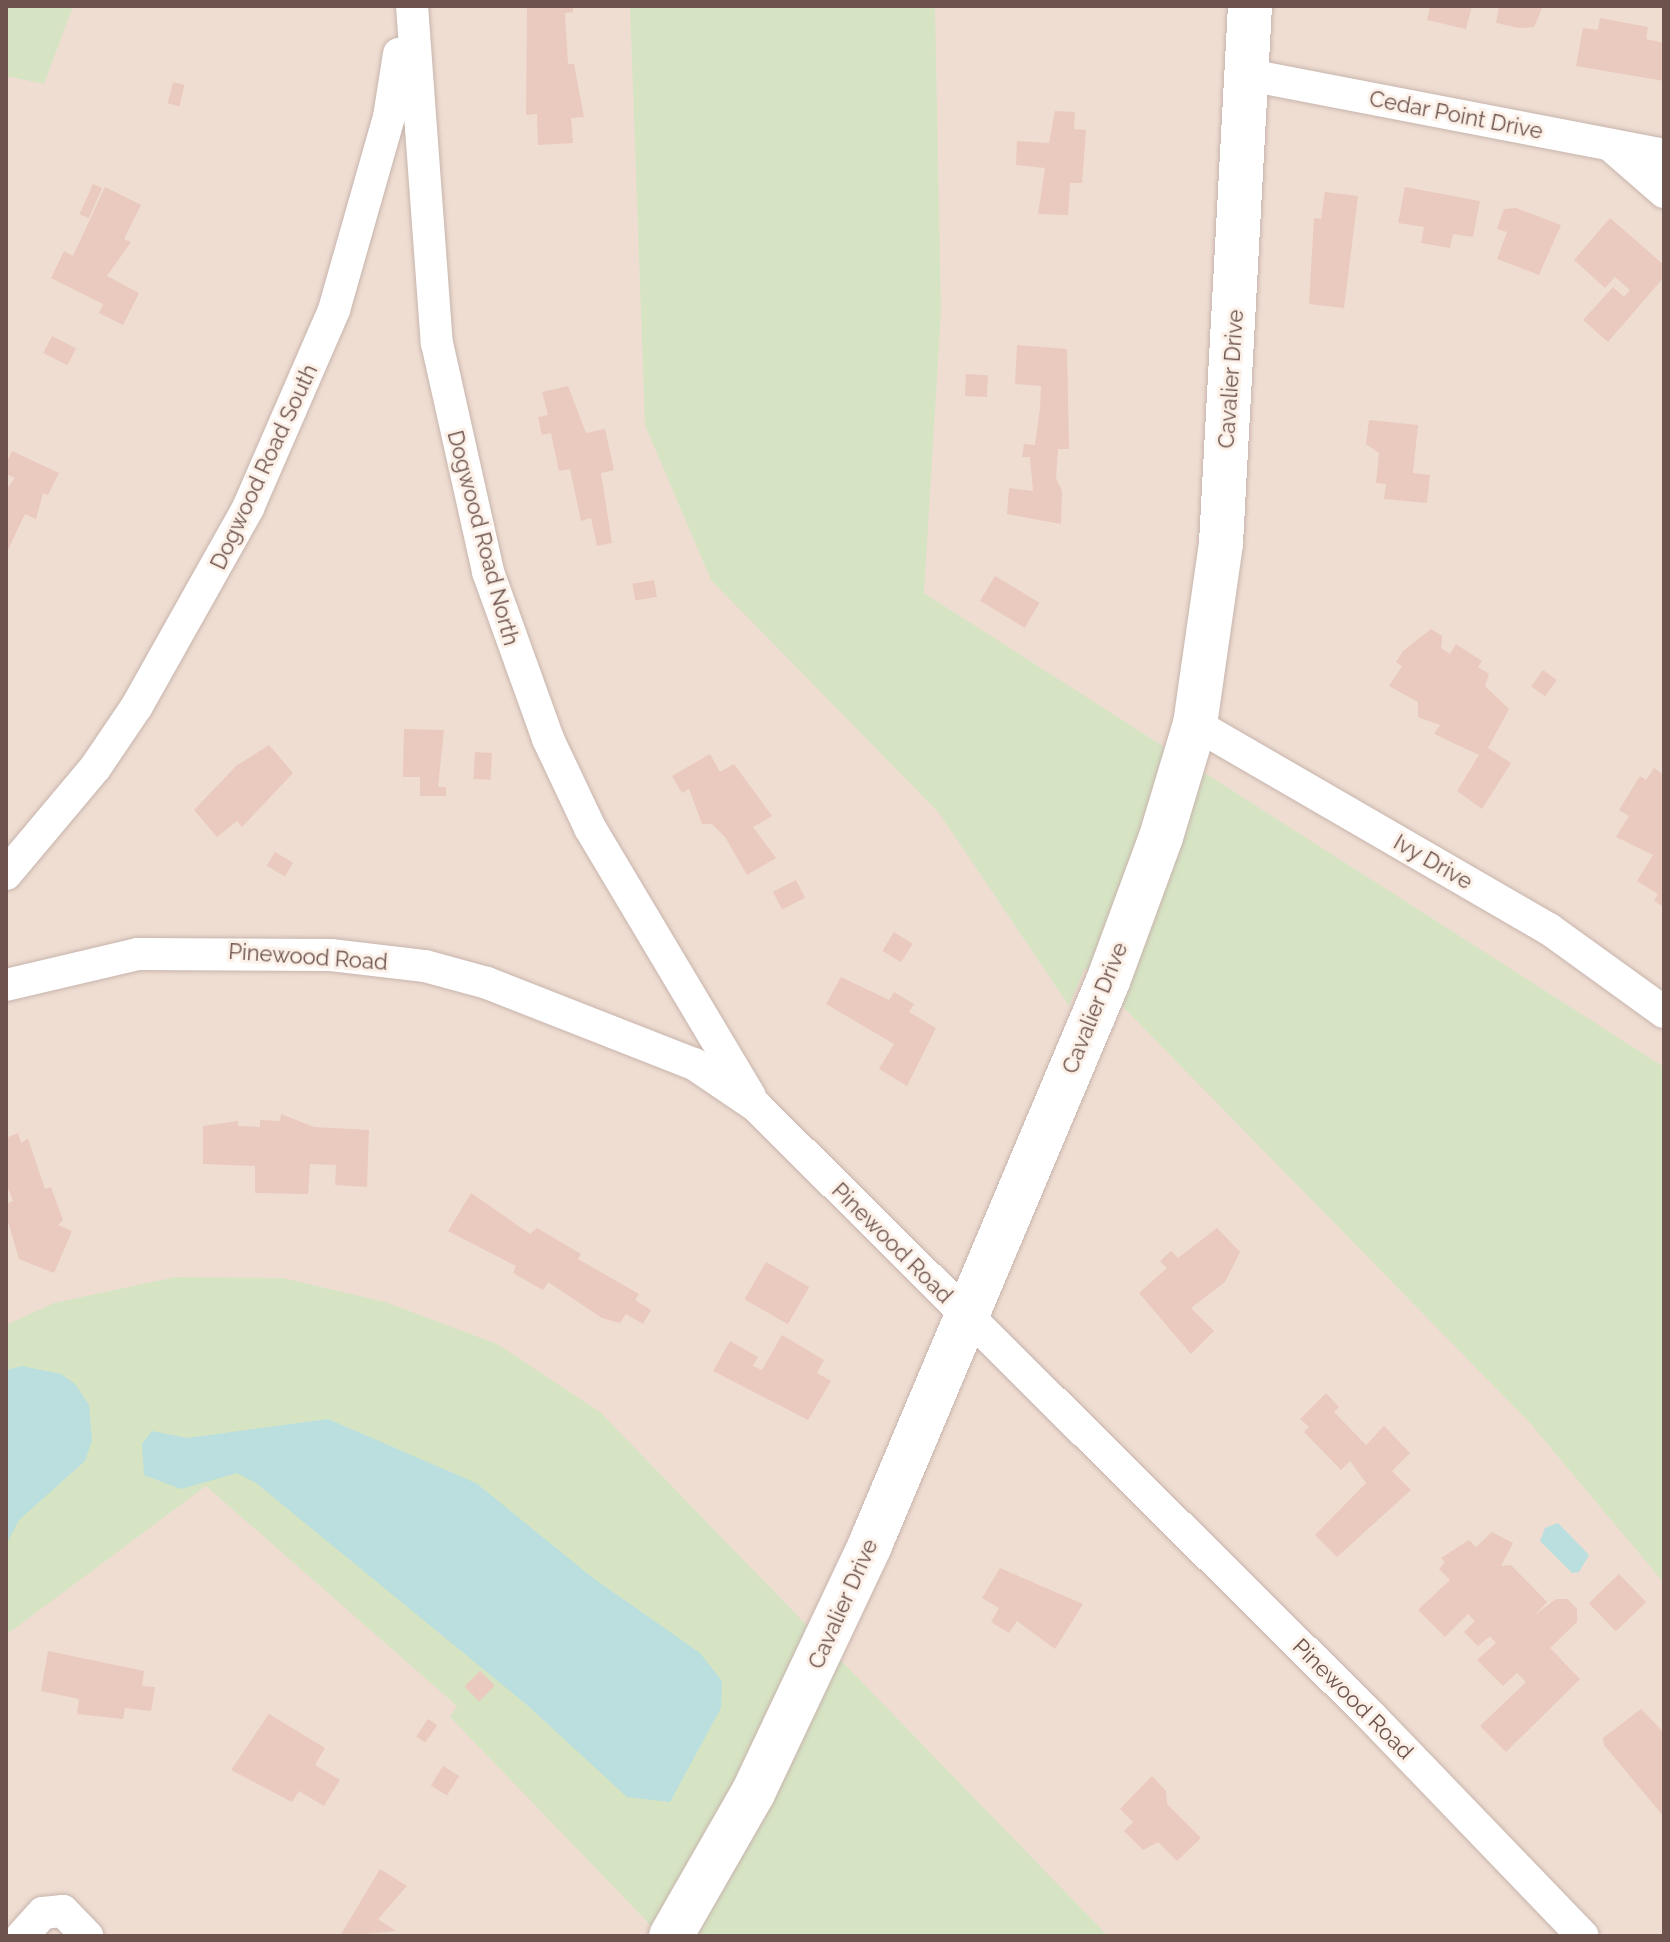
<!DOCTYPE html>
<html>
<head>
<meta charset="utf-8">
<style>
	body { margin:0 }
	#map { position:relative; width:1670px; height:1942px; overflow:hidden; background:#f9ede3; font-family:Raleway,sans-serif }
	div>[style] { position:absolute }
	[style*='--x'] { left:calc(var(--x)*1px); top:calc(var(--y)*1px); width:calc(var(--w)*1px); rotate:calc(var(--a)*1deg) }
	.residential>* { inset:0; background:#efddd2; transform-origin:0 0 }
	.green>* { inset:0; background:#d6e4c4 }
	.water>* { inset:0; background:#badfde }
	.building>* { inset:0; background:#eac9be; transform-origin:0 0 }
	.roads { filter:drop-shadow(0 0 2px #c7b4ac) drop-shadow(0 0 2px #c7b4ac) }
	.street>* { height:32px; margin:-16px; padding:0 16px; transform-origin:16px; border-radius:16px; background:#fff }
	.secondary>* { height:44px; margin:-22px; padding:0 22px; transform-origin:22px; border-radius:22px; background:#fff }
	span { translate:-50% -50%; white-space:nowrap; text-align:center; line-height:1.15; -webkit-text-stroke:6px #fcf1e8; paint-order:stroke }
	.street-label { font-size:22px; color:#6d534d }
	.frame { position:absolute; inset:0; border:8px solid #6d534d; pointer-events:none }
</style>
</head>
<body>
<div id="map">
	<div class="residential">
		<i style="left:6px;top:6px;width:1658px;height:1930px"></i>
	</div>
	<div class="green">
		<i style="clip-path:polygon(6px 6px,73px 6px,44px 84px,6px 76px)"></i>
		<i style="clip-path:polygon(630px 6px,935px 6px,941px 312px,924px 593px,1664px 1067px,1664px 1583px,1530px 1423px,1085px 968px,1069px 1006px,939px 813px,711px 580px,645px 425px)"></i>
		<i style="clip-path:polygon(175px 1277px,283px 1278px,385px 1302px,497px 1344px,600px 1412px,1108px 1936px,661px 1936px,450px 1717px,457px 1706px,206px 1486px,6px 1635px,6px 1325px,54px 1303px)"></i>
	</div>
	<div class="water">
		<i style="clip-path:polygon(22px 1366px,61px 1374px,75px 1384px,89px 1405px,92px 1440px,85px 1461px,19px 1520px,6px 1545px,6px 1370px)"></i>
		<i style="clip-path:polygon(328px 1419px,476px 1483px,593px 1578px,700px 1653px,722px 1681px,721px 1708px,670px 1802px,627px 1797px,527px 1705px,256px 1483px,237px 1473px,181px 1489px,144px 1475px,142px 1444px,152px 1431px,187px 1438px)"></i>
		<i style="clip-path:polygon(1558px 1523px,1589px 1555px,1579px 1572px,1572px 1573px,1540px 1541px,1545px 1528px)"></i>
	</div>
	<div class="building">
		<i style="clip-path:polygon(527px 6px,573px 6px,573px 12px,565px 13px,568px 64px,574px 64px,584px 117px,571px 118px,573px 143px,538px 145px,537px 114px,526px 115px)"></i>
		<i style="clip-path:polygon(1430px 6px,1472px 6px,1466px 29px,1427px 20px)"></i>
		<i style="clip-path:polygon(1499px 6px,1543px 6px,1534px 27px,1519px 28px,1496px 23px)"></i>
		<i style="clip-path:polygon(1600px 18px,1648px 27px,1646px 39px,1664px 43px,1664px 81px,1576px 66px,1583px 28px,1598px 30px)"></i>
		<i style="left:173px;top:82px;width:12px;height:22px;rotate:14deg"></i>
		<i style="clip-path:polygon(1055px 111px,1075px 112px,1074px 129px,1086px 130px,1082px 183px,1070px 183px,1068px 215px,1038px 214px,1045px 168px,1016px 165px,1017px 141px,1049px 143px)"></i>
		<i style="left:93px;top:184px;width:10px;height:33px;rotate:24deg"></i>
		<i style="clip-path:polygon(105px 187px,141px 205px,124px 239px,131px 242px,107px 276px,139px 293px,123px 325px,99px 313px,103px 304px,51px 278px,64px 251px,73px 256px)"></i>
		<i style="clip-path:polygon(1405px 187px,1480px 201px,1473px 237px,1453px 234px,1450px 248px,1421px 243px,1424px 227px,1398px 223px)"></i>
		<i style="clip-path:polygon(1325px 192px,1358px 196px,1344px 308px,1309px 304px,1314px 218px,1321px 219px)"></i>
		<i style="clip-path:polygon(1516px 208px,1561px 225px,1539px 275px,1497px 259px,1507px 232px,1497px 229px,1504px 209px)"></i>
		<i style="clip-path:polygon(1610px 218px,1664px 265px,1664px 277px,1608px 342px,1583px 320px,1613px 287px,1624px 297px,1630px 290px,1615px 277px,1605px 288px,1574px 260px)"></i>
		<i style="left:52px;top:336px;width:27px;height:19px;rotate:27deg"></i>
		<i style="clip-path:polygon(1017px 345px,1067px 349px,1069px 449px,1058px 449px,1056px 478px,1062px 491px,1061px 524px,1007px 514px,1009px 488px,1033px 491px,1030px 457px,1022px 457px,1024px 444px,1035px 445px,1040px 408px,1041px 386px,1015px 384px)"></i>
		<i style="left:966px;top:374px;width:22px;height:22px;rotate:3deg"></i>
		<i style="clip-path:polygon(568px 386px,586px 433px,605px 429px,614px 470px,601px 473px,612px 543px,597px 546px,591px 518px,581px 521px,570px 469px,559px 471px,551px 433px,542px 435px,538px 417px,548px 415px,542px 392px)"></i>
		<i style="clip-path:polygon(1369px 420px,1418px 425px,1413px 473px,1430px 475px,1427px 503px,1384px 499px,1386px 484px,1376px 483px,1379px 453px,1366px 444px)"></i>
		<i style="clip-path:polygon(12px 451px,59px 473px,48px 495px,43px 493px,36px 519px,25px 514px,6px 554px,6px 490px,15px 478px,6px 474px,6px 464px)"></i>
		<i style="left:995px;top:576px;width:52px;height:29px;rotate:31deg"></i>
		<i style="left:654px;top:580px;width:17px;height:22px;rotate:80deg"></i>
		<i style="clip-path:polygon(1431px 629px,1442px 636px,1441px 648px,1450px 654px,1456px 644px,1482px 661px,1478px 667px,1489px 674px,1485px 686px,1509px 709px,1488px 748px,1511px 763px,1482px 809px,1457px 791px,1479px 755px,1434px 734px,1440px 725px,1418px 717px,1418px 702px,1389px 686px,1402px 666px,1396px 662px,1403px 651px)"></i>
		<i style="left:1543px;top:670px;width:17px;height:20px;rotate:36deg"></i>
		<i style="clip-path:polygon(404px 729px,444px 730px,438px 787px,446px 787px,446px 796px,420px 796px,420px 777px,403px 777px)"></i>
		<i style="clip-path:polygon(269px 745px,293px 773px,242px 827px,237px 821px,217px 837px,194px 810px,236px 766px)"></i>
		<i style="left:475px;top:752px;width:17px;height:27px;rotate:3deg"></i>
		<i style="clip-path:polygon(710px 754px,720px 772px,734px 764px,772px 816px,753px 827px,776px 858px,747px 875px,725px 837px,712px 824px,702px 824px,689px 789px,682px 793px,672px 776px)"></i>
		<i style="clip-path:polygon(1654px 768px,1664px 775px,1664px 907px,1654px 901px,1658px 894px,1637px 881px,1653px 855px,1616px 837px,1629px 816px,1619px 810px,1640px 776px,1646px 780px)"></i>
		<i style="left:275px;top:852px;width:21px;height:16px;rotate:31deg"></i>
		<i style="left:796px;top:880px;width:20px;height:26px;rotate:63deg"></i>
		<i style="left:894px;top:932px;width:22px;height:22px;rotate:32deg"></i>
		<i style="clip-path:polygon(841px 977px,889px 1000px,894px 992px,914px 1004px,909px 1012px,936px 1028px,907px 1086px,879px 1069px,894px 1044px,826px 1004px)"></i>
		<i style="clip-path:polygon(281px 1114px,314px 1127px,369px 1130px,367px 1187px,335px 1185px,336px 1165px,310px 1164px,308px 1194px,255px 1193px,255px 1166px,203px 1164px,203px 1126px,238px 1121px,238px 1126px,260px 1127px,260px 1120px,280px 1121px)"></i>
		<i style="clip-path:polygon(18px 1133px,21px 1143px,28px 1139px,45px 1189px,51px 1187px,63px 1220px,58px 1225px,72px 1231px,54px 1273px,19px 1259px,6px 1215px,6px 1204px,13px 1201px,6px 1183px,6px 1138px)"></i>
		<i style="clip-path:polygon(471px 1193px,530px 1234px,537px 1228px,581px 1254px,578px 1259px,639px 1294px,635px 1300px,651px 1310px,643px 1324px,626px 1314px,620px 1323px,602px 1318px,548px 1282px,543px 1290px,513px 1273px,516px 1266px,448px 1231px)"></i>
		<i style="clip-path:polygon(1217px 1228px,1240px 1252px,1225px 1282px,1191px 1308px,1214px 1331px,1191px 1354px,1139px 1293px,1167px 1268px,1160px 1261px,1171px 1251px,1178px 1258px)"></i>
		<i style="left:766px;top:1262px;width:50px;height:43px;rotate:30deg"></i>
		<i style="clip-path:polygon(782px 1335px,824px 1360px,817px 1373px,831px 1381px,808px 1420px,713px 1371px,730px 1341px,758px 1357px,753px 1366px,762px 1370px)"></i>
		<i style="clip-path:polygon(1326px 1393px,1339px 1407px,1334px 1412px,1366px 1445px,1384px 1426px,1410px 1453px,1392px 1471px,1411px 1490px,1337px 1557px,1315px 1535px,1366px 1483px,1350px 1461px,1341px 1470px,1304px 1432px,1309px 1427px,1300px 1419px)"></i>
		<i style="clip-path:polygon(1492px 1532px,1513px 1543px,1501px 1566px,1511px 1565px,1547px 1602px,1535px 1615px,1556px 1599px,1568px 1599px,1577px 1609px,1577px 1622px,1550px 1648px,1580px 1679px,1506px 1752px,1480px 1726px,1526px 1682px,1517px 1673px,1503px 1686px,1477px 1660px,1496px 1643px,1490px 1636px,1478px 1646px,1464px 1632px,1475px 1621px,1468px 1614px,1445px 1637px,1418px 1610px,1450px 1580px,1439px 1569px,1445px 1562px,1441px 1558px,1469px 1540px,1476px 1547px)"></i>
		<i style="clip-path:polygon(1000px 1568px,1083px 1604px,1055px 1649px,1017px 1621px,1009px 1633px,991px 1622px,999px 1608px,982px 1598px)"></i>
		<i style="left:1619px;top:1574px;width:39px;height:42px;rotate:46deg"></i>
		<i style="clip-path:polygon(48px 1651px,144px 1671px,142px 1686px,155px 1687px,151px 1711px,125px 1708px,123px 1719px,77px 1714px,79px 1699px,41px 1691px)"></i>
		<i style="left:480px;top:1671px;width:21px;height:22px;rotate:45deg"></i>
		<i style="clip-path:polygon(1641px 1709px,1664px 1733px,1664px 1817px,1604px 1745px,1603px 1738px)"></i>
		<i style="clip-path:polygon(269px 1714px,325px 1748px,315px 1765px,340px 1780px,324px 1806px,299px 1791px,292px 1802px,231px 1770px)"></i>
		<i style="left:428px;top:1719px;width:11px;height:21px;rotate:34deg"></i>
		<i style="left:443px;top:1766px;width:19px;height:23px;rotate:32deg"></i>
		<i style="clip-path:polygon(1152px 1776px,1166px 1791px,1167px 1804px,1201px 1838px,1177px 1861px,1158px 1842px,1143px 1850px,1124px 1831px,1133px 1822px,1120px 1809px)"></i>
		<i style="clip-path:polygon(380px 1869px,407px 1886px,378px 1919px,396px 1931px,340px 1936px)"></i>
	</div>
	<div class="roads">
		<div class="street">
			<i style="--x:412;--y:6;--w:338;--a:85.8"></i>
			<i style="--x:437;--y:343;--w:235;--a:77.4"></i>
			<i style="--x:488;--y:572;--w:177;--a:70.2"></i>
			<i style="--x:548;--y:739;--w:98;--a:64.7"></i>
			<i style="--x:590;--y:828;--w:312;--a:59.2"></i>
			<i style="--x:1249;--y:75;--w:423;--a:10.9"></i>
			<i style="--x:1610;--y:145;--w:72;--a:41"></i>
			<i style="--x:1195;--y:724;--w:409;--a:30.1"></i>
			<i style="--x:1549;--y:929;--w:142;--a:35.8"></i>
			<i style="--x:6;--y:874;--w:138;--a:-50"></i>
			<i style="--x:95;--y:768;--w:75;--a:-55.9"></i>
			<i style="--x:137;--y:706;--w:227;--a:-60.7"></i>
			<i style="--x:248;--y:508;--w:216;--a:-66.5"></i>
			<i style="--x:334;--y:310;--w:201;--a:-74.1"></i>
			<i style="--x:389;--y:117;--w:64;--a:-81"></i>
			<i style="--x:6;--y:985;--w:136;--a:-13.2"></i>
			<i style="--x:138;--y:954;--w:193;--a:0.3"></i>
			<i style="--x:331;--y:955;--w:95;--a:6.7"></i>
			<i style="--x:425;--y:966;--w:64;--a:15.3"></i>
			<i style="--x:487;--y:983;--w:222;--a:21.4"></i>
			<i style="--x:694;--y:1064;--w:75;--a:34.1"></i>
			<i style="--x:756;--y:1106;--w:868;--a:44.77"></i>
			<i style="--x:1372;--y:1717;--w:304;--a:46.1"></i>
			<i style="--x:22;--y:1936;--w:31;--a:-48"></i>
			<i style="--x:43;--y:1913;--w:20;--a:-6"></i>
			<i style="--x:63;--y:1911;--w:35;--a:46"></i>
		</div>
		<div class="secondary">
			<i style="--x:671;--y:1936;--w:165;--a:-60.2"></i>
			<i style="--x:753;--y:1793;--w:274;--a:-64.7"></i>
			<i style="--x:870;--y:1545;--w:612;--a:-67.12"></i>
			<i style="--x:1108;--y:981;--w:153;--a:-69.8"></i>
			<i style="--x:1161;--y:837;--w:118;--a:-73.3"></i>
			<i style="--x:1195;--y:724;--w:183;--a:-81.8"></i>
			<i style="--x:1221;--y:543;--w:538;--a:-86.91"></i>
		</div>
	</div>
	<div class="street-label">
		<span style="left:1456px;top:115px;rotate:11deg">Cedar Point Drive</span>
		<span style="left:1231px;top:379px;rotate:-86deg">Cavalier Drive</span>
		<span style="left:264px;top:467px;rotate:-65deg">Dogwood Road South</span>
		<span style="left:483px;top:538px;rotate:75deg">Dogwood Road North</span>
		<span style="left:1433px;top:862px;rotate:30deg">Ivy Drive</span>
		<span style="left:308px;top:957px;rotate:4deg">Pinewood Road</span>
		<span style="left:1095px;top:1008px;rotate:-68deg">Cavalier Drive</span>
		<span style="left:892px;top:1243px;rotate:45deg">Pinewood Road</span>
		<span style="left:843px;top:1604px;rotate:-66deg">Cavalier Drive</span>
		<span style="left:1353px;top:1699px;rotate:45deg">Pinewood Road</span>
	</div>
	<div class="frame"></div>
</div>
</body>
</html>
